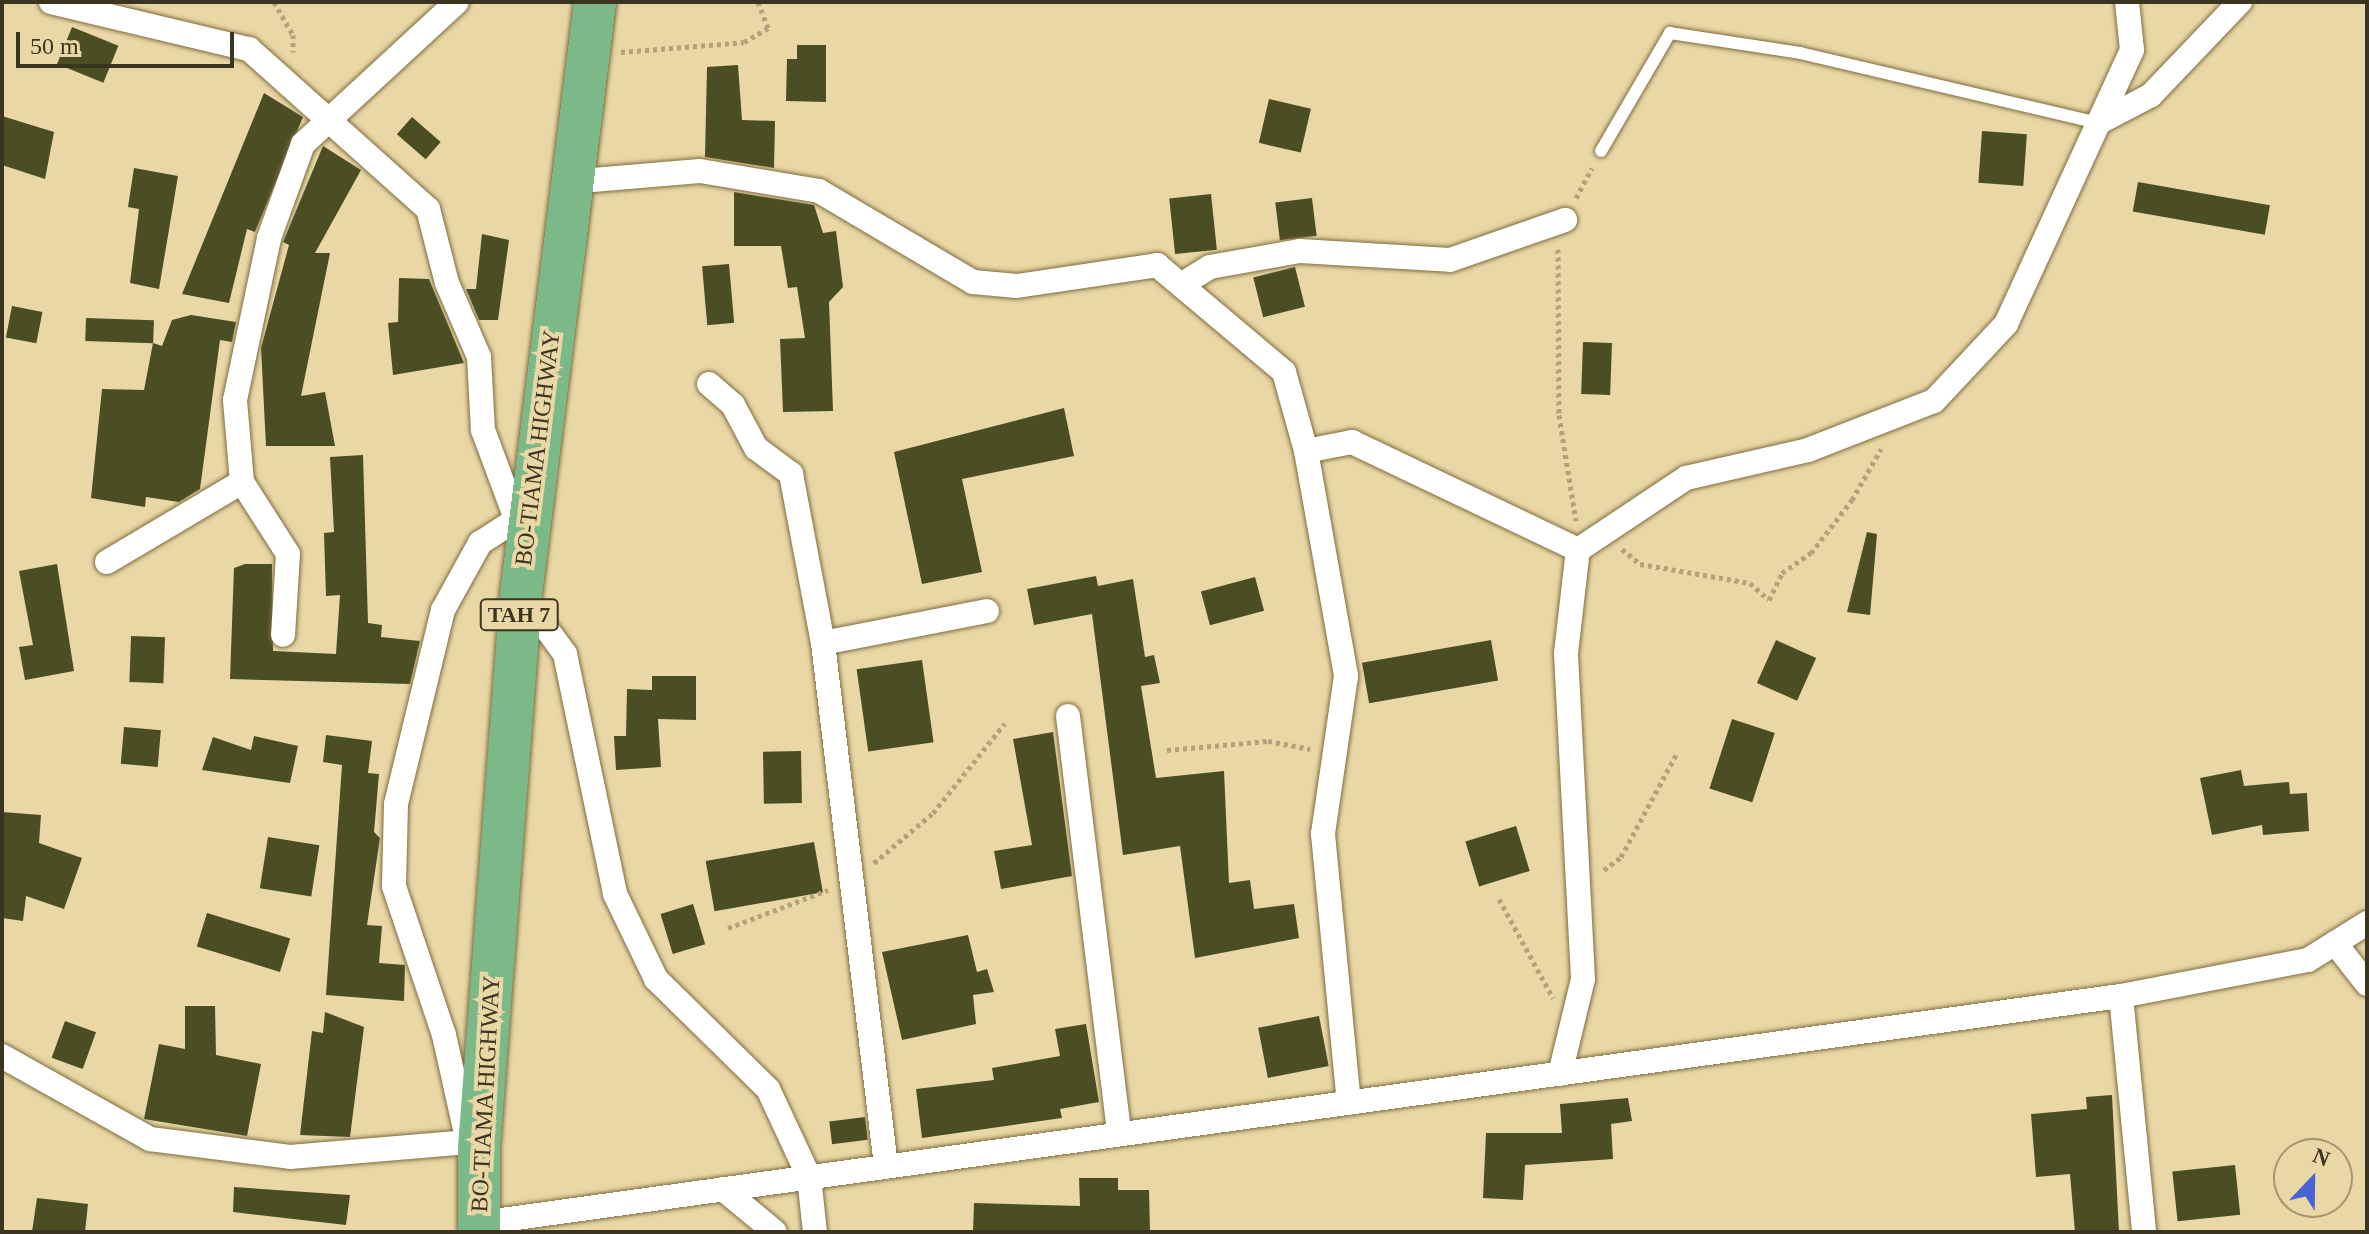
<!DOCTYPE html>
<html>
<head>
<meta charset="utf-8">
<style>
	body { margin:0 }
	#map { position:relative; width:2369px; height:1234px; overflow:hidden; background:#ead7a6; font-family:"Times New Roman",serif }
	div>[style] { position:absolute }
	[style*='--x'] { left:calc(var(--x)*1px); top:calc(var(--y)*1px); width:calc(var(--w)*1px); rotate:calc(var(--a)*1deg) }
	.building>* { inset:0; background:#4b4d23; transform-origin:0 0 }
	.path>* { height:5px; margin-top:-2.5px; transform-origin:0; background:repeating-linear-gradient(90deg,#b1a27b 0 4px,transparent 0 8px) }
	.roads { filter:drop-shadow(0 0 2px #7e6d3f) drop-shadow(0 0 2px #7e6d3f) }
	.lane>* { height:12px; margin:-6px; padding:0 6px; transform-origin:6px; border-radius:6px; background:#fff }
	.street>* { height:24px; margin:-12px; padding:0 12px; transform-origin:12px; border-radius:12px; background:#fff }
	.highway>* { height:42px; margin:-21px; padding:0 21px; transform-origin:21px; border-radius:21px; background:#7bb988 }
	span { translate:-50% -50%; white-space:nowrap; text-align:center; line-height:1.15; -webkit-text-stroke:8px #ead7a6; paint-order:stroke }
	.shield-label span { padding:2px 6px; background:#ead7a6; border:2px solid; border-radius:6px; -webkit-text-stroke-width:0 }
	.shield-label { font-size:22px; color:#3b3420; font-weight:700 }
	.street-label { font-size:24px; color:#3b3420 }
	.frame { position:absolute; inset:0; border:4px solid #3b3420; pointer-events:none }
	.north { position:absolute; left:2273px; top:1138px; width:80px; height:80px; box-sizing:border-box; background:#ead7a6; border:2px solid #a49670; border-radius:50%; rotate:22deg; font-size:22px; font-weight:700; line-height:32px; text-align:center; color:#3b3420 }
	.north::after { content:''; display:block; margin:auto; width:28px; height:36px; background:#4962d6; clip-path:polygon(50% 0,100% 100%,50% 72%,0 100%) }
	.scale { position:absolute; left:16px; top:32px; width:218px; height:36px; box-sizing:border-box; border:4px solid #3b3420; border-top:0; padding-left:10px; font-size:24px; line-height:28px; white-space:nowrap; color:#3b3420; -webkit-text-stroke:6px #ead7a6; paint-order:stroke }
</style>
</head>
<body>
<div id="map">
	<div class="building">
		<i style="left:72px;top:27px;width:50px;height:40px;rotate:22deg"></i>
		<i style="clip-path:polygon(797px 45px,826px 45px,826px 102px,786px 101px,787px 59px,797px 59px)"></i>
		<i style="clip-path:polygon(738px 65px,742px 120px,775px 121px,774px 168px,705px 157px,707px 67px)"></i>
		<i style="clip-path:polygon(264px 93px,303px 117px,255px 232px,247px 229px,229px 303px,182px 294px)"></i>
		<i style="left:1269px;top:99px;width:43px;height:45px;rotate:13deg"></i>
		<i style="clip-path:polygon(2px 116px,54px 132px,45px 179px,2px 165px)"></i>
		<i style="left:412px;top:117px;width:38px;height:23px;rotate:41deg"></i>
		<i style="left:1982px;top:131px;width:45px;height:52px;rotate:4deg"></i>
		<i style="clip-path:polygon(323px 146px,361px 170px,315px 253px,330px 253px,301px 396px,325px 392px,335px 446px,266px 446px,261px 348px,289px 245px,283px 242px)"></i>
		<i style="clip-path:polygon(134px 168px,178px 176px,159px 289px,130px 283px,139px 209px,128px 207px)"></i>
		<i style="left:2138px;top:182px;width:134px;height:30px;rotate:10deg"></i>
		<i style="clip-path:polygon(734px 192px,814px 205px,823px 233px,836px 231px,843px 287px,829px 302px,833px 411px,783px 412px,780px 339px,805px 338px,797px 287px,788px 288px,781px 246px,734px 246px)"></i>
		<i style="left:1211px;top:194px;width:56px;height:42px;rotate:84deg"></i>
		<i style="left:1312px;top:198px;width:38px;height:37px;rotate:83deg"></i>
		<i style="clip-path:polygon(482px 234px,509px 240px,498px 320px,479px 320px,466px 289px,476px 289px)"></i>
		<i style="left:729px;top:264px;width:59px;height:27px;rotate:85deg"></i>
		<i style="left:1295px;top:267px;width:41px;height:43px;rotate:76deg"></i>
		<i style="clip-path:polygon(399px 278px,429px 279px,464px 363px,393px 375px,388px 323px,398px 322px)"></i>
		<i style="left:12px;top:306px;width:31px;height:32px;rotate:11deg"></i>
		<i style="clip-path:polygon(191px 315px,236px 322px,232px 342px,220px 340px,200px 489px,179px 502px,146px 497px,145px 507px,91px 498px,102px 389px,144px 390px,153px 343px,162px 346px,172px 320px)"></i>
		<i style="left:86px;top:318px;width:68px;height:23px;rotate:2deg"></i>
		<i style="left:1583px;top:342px;width:29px;height:52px;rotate:2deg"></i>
		<i style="clip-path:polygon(1064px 408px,1074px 456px,962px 479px,982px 572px,922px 584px,894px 452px)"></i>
		<i style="clip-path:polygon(363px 455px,368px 623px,382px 625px,381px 637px,420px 641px,410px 684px,230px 679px,234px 568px,245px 564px,272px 564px,273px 651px,336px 654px,340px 595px,326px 596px,324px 533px,334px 532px,330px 457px)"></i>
		<i style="clip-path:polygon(1867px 532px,1877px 534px,1870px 615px,1847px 612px)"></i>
		<i style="clip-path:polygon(57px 564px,74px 671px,25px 680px,19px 647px,33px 645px,19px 571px)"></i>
		<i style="clip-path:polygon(1096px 576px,1098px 586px,1133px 579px,1145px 657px,1154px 655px,1160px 683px,1141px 686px,1156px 778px,1224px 771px,1229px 883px,1250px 880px,1254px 909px,1294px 904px,1299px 938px,1195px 958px,1180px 846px,1123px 855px,1092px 614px,1034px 625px,1027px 589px)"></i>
		<i style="left:1255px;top:577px;width:35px;height:56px;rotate:75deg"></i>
		<i style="left:131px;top:636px;width:34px;height:46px;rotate:2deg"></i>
		<i style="left:1491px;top:640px;width:41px;height:131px;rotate:80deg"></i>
		<i style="left:1776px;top:640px;width:44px;height:47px;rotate:24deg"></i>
		<i style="left:922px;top:660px;width:83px;height:66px;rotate:82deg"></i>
		<i style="clip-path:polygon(652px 676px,696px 676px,696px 720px,658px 719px,661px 767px,616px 770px,614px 736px,626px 736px,627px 689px,652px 690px)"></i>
		<i style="left:1732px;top:719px;width:45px;height:73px;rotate:18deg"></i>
		<i style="left:124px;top:727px;width:37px;height:37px;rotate:5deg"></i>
		<i style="clip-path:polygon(1053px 732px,1072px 876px,1001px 889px,994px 851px,1032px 845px,1013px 739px)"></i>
		<i style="clip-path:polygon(326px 735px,372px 741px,368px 773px,379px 774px,374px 832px,380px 838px,367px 925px,382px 926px,379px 963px,405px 965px,404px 1001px,326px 995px,342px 765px,323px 762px)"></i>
		<i style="clip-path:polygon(254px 736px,298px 746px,290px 783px,202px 770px,213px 737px,251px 750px)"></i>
		<i style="left:801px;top:751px;width:52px;height:38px;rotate:89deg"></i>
		<i style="clip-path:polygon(2241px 770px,2244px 786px,2289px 782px,2290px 794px,2307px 793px,2309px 831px,2263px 835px,2262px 825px,2212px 835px,2200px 778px)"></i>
		<i style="clip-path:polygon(2px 812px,41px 815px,39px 843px,82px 858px,64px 909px,26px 896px,23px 921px,2px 918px)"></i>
		<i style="left:1516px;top:826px;width:47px;height:53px;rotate:73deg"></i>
		<i style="left:268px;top:837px;width:52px;height:52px;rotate:9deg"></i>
		<i style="left:814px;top:842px;width:51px;height:110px;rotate:80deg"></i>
		<i style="left:693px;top:904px;width:42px;height:34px;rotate:73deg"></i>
		<i style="left:207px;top:913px;width:87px;height:35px;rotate:17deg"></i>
		<i style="clip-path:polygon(968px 935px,977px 972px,987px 969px,994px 992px,973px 995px,976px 1024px,902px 1040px,882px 952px)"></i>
		<i style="clip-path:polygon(185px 1006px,215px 1006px,216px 1055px,261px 1064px,247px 1136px,144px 1119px,159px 1044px,185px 1049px)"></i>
		<i style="clip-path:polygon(325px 1012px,364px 1027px,350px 1137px,300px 1135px,312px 1031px,323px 1033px)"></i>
		<i style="left:1319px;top:1016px;width:51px;height:62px;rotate:79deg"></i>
		<i style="left:65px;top:1021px;width:33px;height:39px;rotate:20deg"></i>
		<i style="clip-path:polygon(1086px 1024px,1099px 1102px,1060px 1109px,1062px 1118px,922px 1138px,916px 1089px,994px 1080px,992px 1068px,1060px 1056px,1055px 1029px)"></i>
		<i style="clip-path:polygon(2112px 1095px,2119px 1232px,2075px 1232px,2070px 1174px,2036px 1177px,2031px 1114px,2087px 1109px,2086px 1097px)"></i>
		<i style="clip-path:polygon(1628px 1098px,1632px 1121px,1611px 1124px,1613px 1159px,1525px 1165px,1523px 1200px,1483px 1198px,1486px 1133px,1562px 1133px,1560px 1104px)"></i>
		<i style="left:865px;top:1117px;width:23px;height:36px;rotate:83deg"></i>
		<i style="left:2235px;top:1165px;width:50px;height:63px;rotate:84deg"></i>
		<i style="clip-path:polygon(1079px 1178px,1118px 1178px,1118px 1190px,1149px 1190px,1150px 1231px,973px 1232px,974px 1203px,1080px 1206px)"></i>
		<i style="clip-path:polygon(234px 1187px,350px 1195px,346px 1225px,233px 1212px)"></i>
		<i style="clip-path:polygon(37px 1198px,88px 1204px,85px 1232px,32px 1232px)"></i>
	</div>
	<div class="path">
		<i style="--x:274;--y:2;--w:38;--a:60"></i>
		<i style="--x:293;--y:35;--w:17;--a:90"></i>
		<i style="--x:621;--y:52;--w:123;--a:-4.6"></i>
		<i style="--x:744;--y:42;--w:28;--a:-30"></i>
		<i style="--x:768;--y:28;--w:28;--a:-111"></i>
		<i style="--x:1576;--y:198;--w:34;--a:-62"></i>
		<i style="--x:1558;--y:249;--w:166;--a:89.7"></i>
		<i style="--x:1559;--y:415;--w:107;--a:80.9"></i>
		<i style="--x:1622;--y:549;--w:23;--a:40"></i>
		<i style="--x:1640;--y:564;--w:112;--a:9.8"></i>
		<i style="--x:1750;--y:583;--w:25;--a:42"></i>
		<i style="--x:1769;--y:600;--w:30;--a:-64"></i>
		<i style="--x:1782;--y:573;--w:35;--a:-35"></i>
		<i style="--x:1811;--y:553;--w:67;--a:-52.3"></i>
		<i style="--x:1852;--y:500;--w:59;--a:-60.4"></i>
		<i style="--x:1167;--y:750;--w:101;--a:-5.1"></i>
		<i style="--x:1268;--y:741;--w:43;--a:10.8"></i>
		<i style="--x:874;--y:863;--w:77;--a:-40.3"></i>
		<i style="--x:933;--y:813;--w:115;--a:-51.3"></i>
		<i style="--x:1604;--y:870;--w:21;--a:-37"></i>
		<i style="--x:1621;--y:857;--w:118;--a:-61.7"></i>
		<i style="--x:1499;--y:899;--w:113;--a:61.4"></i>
		<i style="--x:728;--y:928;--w:107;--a:-20.8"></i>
	</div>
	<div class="roads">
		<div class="lane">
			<i style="--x:1601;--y:151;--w:137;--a:-59.7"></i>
			<i style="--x:1670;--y:33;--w:132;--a:8.7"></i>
			<i style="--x:1800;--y:53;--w:306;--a:13.2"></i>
		</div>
		<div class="street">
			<i style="--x:51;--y:2;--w:204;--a:13.4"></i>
			<i style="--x:249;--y:49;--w:240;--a:41.8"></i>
			<i style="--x:428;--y:209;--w:76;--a:75.6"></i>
			<i style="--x:447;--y:283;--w:81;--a:66.6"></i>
			<i style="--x:479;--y:357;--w:73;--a:86.9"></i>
			<i style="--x:483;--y:430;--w:92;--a:69.6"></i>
			<i style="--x:2098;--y:123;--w:60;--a:-27.8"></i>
			<i style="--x:2151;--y:95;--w:129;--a:-46.3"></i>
			<i style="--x:569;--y:182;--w:131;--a:-4.8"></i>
			<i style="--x:700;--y:171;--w:121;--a:9.5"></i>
			<i style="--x:819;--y:191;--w:179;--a:30.6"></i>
			<i style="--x:973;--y:282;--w:44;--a:5.2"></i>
			<i style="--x:1017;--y:286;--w:142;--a:-8.5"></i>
			<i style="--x:1157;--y:265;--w:166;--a:40.1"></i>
			<i style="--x:1284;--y:372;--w:82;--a:74.4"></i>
			<i style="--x:1306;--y:451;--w:229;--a:79.9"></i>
			<i style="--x:1346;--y:676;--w:160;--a:98.3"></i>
			<i style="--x:1323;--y:834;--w:270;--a:84.5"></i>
			<i style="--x:1181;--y:285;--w:34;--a:-32"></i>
			<i style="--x:1210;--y:267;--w:91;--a:-10.1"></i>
			<i style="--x:1300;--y:251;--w:150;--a:3.4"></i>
			<i style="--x:1450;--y:260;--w:122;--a:-19.2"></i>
			<i style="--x:709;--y:384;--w:32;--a:41"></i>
			<i style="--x:733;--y:405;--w:49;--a:61.9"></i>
			<i style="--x:756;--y:448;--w:44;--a:36.6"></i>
			<i style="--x:791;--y:474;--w:172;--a:79.3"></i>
			<i style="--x:1306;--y:451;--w:47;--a:-11.1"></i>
			<i style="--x:1352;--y:442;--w:250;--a:25.5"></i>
			<i style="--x:242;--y:482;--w:85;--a:57.4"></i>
			<i style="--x:288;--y:554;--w:81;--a:93.5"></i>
			<i style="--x:107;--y:562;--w:157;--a:-30.7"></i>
			<i style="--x:242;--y:482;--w:82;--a:-94.9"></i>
			<i style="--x:235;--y:400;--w:166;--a:-78.1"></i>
			<i style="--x:269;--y:238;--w:100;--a:-70.1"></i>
			<i style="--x:303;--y:144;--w:209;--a:-42.7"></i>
			<i style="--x:521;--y:594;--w:74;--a:53.7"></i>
			<i style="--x:565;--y:654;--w:245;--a:78.2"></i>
			<i style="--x:615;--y:894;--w:94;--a:64.2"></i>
			<i style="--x:656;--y:979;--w:157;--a:44.5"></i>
			<i style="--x:768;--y:1089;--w:97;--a:65"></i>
			<i style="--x:809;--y:1177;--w:55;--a:83.8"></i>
			<i style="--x:1068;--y:716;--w:421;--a:83"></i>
			<i style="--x:2335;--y:943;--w:52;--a:52"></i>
			<i style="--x:2121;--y:996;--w:237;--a:84.4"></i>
			<i style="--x:2;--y:1056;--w:170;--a:29.3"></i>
			<i style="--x:150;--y:1139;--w:141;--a:7.3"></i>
			<i style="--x:290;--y:1157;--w:179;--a:-4.8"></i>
			<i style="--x:1560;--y:1074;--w:98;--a:-76.4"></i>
			<i style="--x:1583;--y:979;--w:326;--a:-93"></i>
			<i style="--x:1566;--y:653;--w:104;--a:-83.4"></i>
			<i style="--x:1578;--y:550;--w:130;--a:-33.7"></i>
			<i style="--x:1686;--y:478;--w:125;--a:-12.9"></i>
			<i style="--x:1808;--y:450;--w:135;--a:-21.3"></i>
			<i style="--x:1934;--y:401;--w:105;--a:-46.9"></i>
			<i style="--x:2006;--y:324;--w:302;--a:-65.3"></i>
			<i style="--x:2132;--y:50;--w:48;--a:-95.9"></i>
			<i style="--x:467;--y:1138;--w:106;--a:-102.6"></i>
			<i style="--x:444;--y:1035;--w:157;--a:-108.6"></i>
			<i style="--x:394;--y:886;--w:82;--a:-88.6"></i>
			<i style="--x:396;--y:804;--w:200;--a:-76.4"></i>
			<i style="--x:443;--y:610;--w:77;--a:-61.1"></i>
			<i style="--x:480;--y:543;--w:57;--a:-32.9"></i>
			<i style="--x:886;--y:1166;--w:527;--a:-96.87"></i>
			<i style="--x:823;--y:643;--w:167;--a:-11"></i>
			<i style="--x:723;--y:1189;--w:67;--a:39.6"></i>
			<i style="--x:480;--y:1223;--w:1657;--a:-7.88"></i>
			<i style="--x:2121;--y:996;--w:190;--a:-10.9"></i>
			<i style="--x:2308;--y:960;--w:70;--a:-32.1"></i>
		</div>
		<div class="highway">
			<i style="--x:479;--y:1232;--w:84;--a:-90"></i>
			<i style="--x:479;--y:1148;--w:556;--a:-85.66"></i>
			<i style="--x:521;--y:594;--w:597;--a:-82.87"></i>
		</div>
	</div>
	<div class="shield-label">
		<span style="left:519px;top:615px">TAH 7</span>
	</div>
	<div class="street-label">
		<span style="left:538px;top:448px;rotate:-83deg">BO-TIAMA HIGHWAY</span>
		<span style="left:486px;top:1094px;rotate:-87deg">BO-TIAMA HIGHWAY</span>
	</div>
	<div class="frame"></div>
	<div class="north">N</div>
	<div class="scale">50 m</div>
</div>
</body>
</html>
